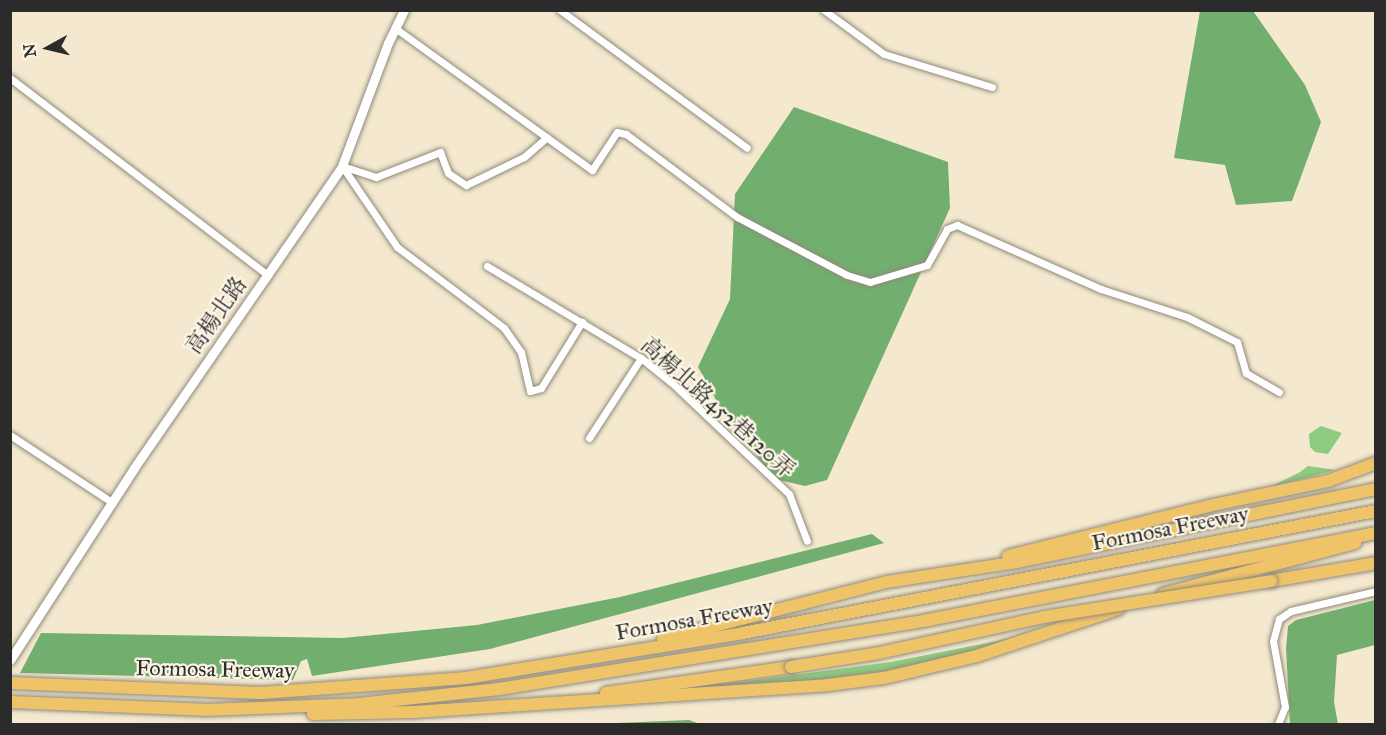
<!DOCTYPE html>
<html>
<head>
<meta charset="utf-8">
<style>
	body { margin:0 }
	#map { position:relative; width:1386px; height:735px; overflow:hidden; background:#f4e9cf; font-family:"IM FELL Great Primer","Noto Serif TC",serif }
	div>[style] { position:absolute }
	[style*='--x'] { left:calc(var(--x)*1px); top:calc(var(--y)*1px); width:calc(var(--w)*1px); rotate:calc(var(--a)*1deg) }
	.green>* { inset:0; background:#8ecb80 }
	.forest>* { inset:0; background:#72af6e }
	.roads { filter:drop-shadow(0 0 2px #908a7d) drop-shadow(0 0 2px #908a7d) }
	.minor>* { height:7px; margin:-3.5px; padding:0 3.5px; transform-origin:3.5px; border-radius:3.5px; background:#fff }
	.tertiary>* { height:9px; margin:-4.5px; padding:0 4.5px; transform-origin:4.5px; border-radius:4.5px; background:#fff }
	.motorway>* { height:12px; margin:-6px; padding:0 6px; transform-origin:6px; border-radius:6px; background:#efc469 }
	.bridges { filter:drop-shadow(0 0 2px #908a7d) drop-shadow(0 0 2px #908a7d) }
	.motorway-bridge>* { height:12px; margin:-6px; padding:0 6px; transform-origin:6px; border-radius:6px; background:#efc469 }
	span { translate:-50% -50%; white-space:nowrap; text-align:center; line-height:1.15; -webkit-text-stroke:4.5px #fcf5e5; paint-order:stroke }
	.street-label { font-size:22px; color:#2b2b2b }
	.frame { position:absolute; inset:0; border:12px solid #2b2b2b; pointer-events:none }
	.north { position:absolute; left:18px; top:18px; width:60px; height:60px; -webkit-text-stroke:4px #fcf5e5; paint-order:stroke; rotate:262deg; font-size:16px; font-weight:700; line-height:24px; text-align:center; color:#2b2b2b }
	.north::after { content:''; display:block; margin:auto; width:21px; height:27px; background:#2b2b2b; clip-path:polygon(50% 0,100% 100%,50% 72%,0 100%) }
</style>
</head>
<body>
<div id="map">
	<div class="green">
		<i style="clip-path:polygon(1321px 426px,1342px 433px,1328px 454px,1315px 452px,1310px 447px,1309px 434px)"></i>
		<i style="clip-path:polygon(1308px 466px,1336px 470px,1270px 487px,1300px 472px)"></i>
		<i style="clip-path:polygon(1012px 638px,944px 660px,850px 678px,674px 691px,891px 662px)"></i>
	</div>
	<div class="forest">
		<i style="clip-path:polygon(1200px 11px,1253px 11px,1305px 85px,1321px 122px,1292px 201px,1236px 205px,1225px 165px,1174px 158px)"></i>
		<i style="clip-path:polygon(794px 107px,948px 162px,950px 208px,827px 480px,805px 486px,775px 479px,725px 416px,698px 367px,730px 299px,735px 194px)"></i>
		<i style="clip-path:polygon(872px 534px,884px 543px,490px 649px,312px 676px,307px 659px,301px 661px,293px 680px,20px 673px,41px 633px,343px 638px,477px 625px,620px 597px)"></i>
		<i style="clip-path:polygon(1375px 600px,1375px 645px,1337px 655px,1334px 702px,1338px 724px,1290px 724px,1286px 648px,1288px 626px,1296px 620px)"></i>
		<i style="clip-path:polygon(689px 720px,700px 724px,593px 724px)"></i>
	</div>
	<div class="roads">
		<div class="minor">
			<i style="--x:560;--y:10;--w:232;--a:36.4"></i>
			<i style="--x:824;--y:10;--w:74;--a:36.3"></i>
			<i style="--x:884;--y:54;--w:113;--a:17"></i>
			<i style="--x:395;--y:28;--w:243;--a:35.8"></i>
			<i style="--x:592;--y:170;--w:45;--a:-56.7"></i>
			<i style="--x:617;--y:132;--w:9;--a:13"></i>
			<i style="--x:626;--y:134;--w:139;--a:36.8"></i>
			<i style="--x:737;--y:217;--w:124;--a:27.8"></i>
			<i style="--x:847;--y:275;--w:24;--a:17"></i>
			<i style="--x:870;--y:282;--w:59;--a:-16.6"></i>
			<i style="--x:927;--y:265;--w:41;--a:-60.9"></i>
			<i style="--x:947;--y:229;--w:11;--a:-22"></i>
			<i style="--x:957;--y:225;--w:158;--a:24"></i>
			<i style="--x:1101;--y:289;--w:90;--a:18"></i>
			<i style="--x:1187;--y:317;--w:56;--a:26.6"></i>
			<i style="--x:1237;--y:342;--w:32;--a:74"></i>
			<i style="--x:1246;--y:373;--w:38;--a:30"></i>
			<i style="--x:10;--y:78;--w:325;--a:37.4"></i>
			<i style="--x:342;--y:166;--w:98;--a:55.8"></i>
			<i style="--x:397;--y:247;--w:134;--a:37.1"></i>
			<i style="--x:504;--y:328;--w:29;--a:55"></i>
			<i style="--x:521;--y:352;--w:40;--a:77"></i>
			<i style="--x:530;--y:391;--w:11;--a:-15"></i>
			<i style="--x:541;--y:388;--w:78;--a:-58.2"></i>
			<i style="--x:342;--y:166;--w:36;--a:18"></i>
			<i style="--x:376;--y:177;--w:69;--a:-21.3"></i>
			<i style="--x:440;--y:152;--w:22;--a:69"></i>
			<i style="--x:448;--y:173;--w:22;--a:34"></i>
			<i style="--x:466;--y:185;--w:64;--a:-25.8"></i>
			<i style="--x:524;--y:157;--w:30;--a:-41"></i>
			<i style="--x:487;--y:266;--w:179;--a:30.9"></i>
			<i style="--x:641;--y:358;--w:38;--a:39"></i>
			<i style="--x:671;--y:382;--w:163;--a:43.5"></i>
			<i style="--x:789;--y:494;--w:50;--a:69"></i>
			<i style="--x:10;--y:435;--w:123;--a:33.4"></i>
			<i style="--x:589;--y:438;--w:95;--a:-57"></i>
			<i style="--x:1278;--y:724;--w:18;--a:-68"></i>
			<i style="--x:1285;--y:707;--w:67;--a:-100.3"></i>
			<i style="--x:1273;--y:641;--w:23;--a:-75"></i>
			<i style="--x:1279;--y:619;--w:14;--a:-34"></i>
			<i style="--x:1291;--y:611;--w:87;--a:-13.2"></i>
		</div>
		<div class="tertiary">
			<i style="--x:10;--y:660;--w:229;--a:-57.1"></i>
			<i style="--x:134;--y:468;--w:367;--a:-55.4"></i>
			<i style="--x:342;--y:166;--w:131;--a:-69.5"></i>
			<i style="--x:388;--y:43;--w:37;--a:-64"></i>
		</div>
		<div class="motorway">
			<i style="--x:1008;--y:556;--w:206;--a:-14"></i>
			<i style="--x:1208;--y:506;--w:123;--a:-11.8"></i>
			<i style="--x:1328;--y:481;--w:51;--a:-20.6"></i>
			<i style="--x:1271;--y:581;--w:107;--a:-9.7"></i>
			<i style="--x:1163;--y:594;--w:199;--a:-14.9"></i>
			<i style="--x:663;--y:639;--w:231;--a:-14.3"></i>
			<i style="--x:887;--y:582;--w:132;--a:-8.7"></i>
			<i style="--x:1017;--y:562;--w:366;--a:-11.5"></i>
			<i style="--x:10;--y:683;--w:251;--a:2.3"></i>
			<i style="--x:261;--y:693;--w:206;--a:-4.2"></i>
			<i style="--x:466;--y:678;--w:281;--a:-9.2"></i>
			<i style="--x:743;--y:633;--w:645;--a:-10.91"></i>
			<i style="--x:606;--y:693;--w:187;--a:-8"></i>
			<i style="--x:10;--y:702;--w:195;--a:2.3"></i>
			<i style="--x:205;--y:710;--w:153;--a:-2.2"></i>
			<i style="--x:358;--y:704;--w:142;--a:-6.1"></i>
			<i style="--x:499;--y:689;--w:429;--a:-9.1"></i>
			<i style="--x:923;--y:621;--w:461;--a:-11"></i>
			<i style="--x:313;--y:714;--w:100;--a:-1.1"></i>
			<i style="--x:413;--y:712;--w:415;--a:-3.7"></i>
			<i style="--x:827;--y:685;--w:57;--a:-7"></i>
			<i style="--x:884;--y:678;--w:96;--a:-13.3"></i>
			<i style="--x:977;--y:656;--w:149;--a:-18.4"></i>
		</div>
	</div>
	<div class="bridges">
		<div class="motorway-bridge">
			<i style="--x:791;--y:667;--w:89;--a:-9"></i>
			<i style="--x:879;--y:653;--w:169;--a:-12.3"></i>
			<i style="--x:1044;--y:617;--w:230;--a:-9"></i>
		</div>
	</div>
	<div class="street-label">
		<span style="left:216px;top:315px;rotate:-55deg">高楊北路</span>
		<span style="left:718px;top:407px;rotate:42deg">高楊北路452巷120弄</span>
		<span style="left:1170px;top:528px;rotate:-11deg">Formosa Freeway</span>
		<span style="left:694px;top:619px;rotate:-10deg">Formosa Freeway</span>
		<span style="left:215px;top:669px;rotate:1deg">Formosa Freeway</span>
	</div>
	<div class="frame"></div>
	<div class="north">N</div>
</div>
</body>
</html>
